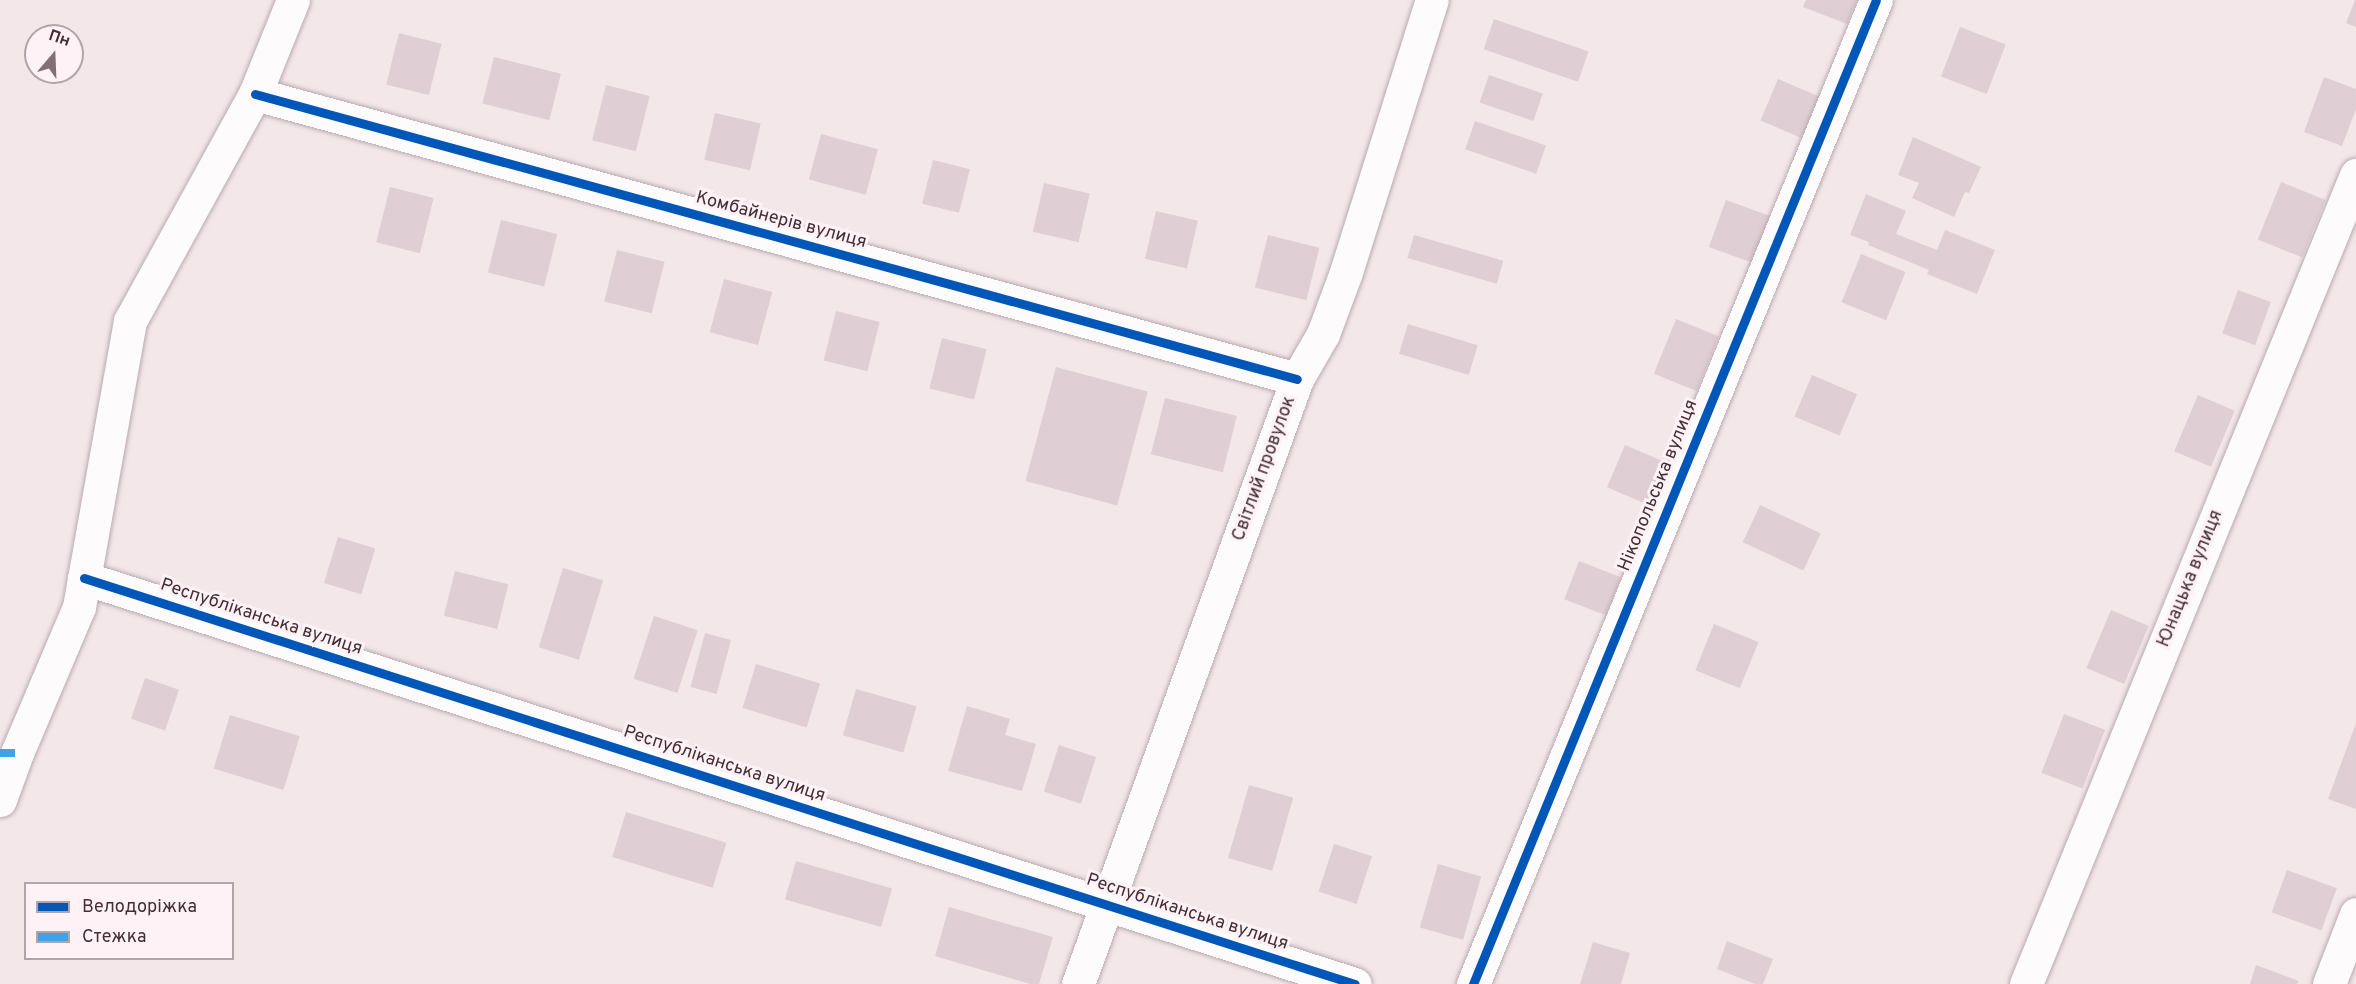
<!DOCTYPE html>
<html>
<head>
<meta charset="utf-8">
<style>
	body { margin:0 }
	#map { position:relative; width:2356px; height:984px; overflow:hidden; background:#f3e7ea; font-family:Overpass,sans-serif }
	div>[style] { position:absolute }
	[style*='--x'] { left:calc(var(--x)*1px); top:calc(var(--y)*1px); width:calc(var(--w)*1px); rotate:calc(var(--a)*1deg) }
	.building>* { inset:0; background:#dfcfd4; transform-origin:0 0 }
	.roads { filter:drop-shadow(0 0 2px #b9aaaf) drop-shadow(0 0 2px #b9aaaf) }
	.minor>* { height:33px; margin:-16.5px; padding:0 16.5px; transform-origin:16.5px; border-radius:16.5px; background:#fdfbfc }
	.quiet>* { height:8px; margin-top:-4px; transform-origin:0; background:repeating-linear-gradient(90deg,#3fa3eb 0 15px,transparent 0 23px) }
	.cycleway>* { height:9px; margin:-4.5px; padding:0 4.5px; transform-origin:4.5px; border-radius:4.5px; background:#0057b8 }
	span { translate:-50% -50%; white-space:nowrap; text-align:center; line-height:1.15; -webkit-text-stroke:6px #fef2f6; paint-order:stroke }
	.street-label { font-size:18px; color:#432e35 }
	.legend { position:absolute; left:24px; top:882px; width:210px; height:78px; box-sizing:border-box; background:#fef2f6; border:2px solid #b3a4a9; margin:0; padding:8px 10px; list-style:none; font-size:18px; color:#432e35 }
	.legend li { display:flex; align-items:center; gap:12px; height:30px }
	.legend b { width:30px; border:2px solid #b3a4a9 }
	.north { position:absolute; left:24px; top:24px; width:60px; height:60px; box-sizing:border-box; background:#fef2f6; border:2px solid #b3a4a9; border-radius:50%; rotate:19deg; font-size:16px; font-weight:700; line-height:24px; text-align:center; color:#432e35 }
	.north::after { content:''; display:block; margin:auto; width:21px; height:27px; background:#816f74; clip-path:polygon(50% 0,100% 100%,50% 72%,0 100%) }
</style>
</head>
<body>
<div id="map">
	<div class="building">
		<i style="clip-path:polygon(1806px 0,1857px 0,1847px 24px,1803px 7px)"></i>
		<i style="clip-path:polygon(2355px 0,2356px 0,2356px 27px,2346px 23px)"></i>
		<i style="left:1494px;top:19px;width:100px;height:32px;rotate:19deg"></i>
		<i style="left:1960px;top:27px;width:49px;height:53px;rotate:21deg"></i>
		<i style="left:399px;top:33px;width:44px;height:53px;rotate:14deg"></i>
		<i style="left:494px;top:57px;width:69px;height:48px;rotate:14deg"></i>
		<i style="left:1489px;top:75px;width:57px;height:29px;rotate:19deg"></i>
		<i style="clip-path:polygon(2324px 77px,2356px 89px,2356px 109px,2342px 146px,2304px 132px)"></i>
		<i style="left:1778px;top:79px;width:46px;height:45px;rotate:23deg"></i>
		<i style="left:606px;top:85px;width:45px;height:57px;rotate:14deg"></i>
		<i style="left:715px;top:113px;width:47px;height:48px;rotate:13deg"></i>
		<i style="left:1475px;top:121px;width:75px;height:30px;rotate:19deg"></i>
		<i style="left:821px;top:134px;width:59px;height:47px;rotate:15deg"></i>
		<i style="clip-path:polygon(1913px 137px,1981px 167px,1969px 193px,1965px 192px,1954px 217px,1912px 198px,1919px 183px,1898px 175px)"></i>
		<i style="left:933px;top:160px;width:38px;height:45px;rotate:14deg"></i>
		<i style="left:2281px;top:182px;width:48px;height:62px;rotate:22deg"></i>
		<i style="left:1044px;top:183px;width:47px;height:50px;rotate:13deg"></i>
		<i style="left:390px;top:187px;width:45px;height:57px;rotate:14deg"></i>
		<i style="clip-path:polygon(1866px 194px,1906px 211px,1896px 234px,1937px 250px,1945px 230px,1995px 250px,1977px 294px,1927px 274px,1929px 270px,1868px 245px,1869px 242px,1850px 235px)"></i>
		<i style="left:1726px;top:200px;width:47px;height:50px;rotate:20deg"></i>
		<i style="left:1156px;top:211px;width:43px;height:49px;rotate:13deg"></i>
		<i style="left:501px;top:220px;width:58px;height:54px;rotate:14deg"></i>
		<i style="left:1268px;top:235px;width:53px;height:54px;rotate:14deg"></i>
		<i style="left:1414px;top:235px;width:93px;height:24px;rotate:16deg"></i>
		<i style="left:617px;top:250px;width:49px;height:53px;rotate:14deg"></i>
		<i style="left:1861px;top:254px;width:48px;height:52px;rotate:22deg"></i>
		<i style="left:724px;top:279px;width:50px;height:55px;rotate:15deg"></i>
		<i style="left:2238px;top:290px;width:35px;height:46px;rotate:20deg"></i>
		<i style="left:836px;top:311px;width:45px;height:51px;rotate:14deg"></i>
		<i style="left:1676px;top:319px;width:46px;height:59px;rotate:22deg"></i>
		<i style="left:1408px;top:324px;width:73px;height:31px;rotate:17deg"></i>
		<i style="left:942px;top:338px;width:46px;height:52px;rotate:14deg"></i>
		<i style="left:1056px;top:367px;width:95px;height:118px;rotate:15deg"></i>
		<i style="left:1812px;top:375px;width:49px;height:45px;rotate:23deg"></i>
		<i style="left:2198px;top:395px;width:40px;height:61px;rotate:23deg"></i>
		<i style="left:1165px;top:398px;width:74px;height:58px;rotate:14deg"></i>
		<i style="left:1625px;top:445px;width:46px;height:46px;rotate:23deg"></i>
		<i style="left:1760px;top:505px;width:67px;height:41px;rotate:25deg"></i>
		<i style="left:338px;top:537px;width:39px;height:48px;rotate:17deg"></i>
		<i style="left:1579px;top:561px;width:45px;height:41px;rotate:21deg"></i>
		<i style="left:563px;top:568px;width:42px;height:83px;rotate:17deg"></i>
		<i style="left:455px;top:571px;width:55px;height:46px;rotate:14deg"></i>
		<i style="left:2111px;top:610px;width:41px;height:63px;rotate:23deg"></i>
		<i style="left:654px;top:616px;width:46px;height:66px;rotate:18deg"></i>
		<i style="left:1714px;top:624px;width:48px;height:50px;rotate:22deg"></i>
		<i style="left:705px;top:633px;width:27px;height:56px;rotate:15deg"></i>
		<i style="left:756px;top:664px;width:67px;height:46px;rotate:17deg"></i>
		<i style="left:145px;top:678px;width:36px;height:43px;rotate:19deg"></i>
		<i style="left:856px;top:689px;width:63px;height:48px;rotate:16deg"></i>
		<i style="clip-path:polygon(967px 706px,1010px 719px,1005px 735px,1036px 744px,1022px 791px,948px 771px)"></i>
		<i style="left:2064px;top:714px;width:44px;height:63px;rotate:21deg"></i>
		<i style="left:230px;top:715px;width:73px;height:56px;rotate:17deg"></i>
		<i style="clip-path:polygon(2356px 723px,2356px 809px,2328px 799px)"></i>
		<i style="left:1059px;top:745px;width:39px;height:49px;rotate:18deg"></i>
		<i style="left:1249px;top:785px;width:46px;height:76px;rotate:16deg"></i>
		<i style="left:626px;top:812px;width:105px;height:47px;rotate:17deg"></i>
		<i style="left:1334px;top:844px;width:40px;height:50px;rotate:18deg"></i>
		<i style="left:796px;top:861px;width:100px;height:40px;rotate:16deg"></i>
		<i style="left:1438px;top:864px;width:45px;height:66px;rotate:16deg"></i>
		<i style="left:2287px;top:870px;width:53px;height:45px;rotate:20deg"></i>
		<i style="clip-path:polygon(949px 907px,1053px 937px,1039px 984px,1030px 984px,935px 956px)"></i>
		<i style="clip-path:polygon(1727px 941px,1773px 959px,1763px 984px,1755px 984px,1717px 969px)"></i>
		<i style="clip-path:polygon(1593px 942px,1630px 953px,1621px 984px,1580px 984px)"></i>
		<i style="clip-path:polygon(2256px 965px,2299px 981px,2297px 984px,2250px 984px)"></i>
	</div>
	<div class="roads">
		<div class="minor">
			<i style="--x:255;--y:94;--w:1080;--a:15.3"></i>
			<i style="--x:84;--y:578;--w:1334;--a:17.72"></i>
			<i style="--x:0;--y:800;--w:50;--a:-70.1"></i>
			<i style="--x:17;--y:753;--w:159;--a:-67"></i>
			<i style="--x:79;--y:607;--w:291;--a:-79.9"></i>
			<i style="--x:130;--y:321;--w:259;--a:-61.2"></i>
			<i style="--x:255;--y:94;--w:101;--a:-68"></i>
			<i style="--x:1078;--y:984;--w:643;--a:-70.1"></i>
			<i style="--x:1297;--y:379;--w:52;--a:-60"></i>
			<i style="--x:1323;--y:334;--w:66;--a:-69.6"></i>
			<i style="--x:1346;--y:272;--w:285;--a:-72.5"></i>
			<i style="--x:1473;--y:984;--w:1063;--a:-67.73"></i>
			<i style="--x:2026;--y:984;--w:874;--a:-67.81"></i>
			<i style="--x:2329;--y:984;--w:75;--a:-68.9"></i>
		</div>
	</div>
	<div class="quiet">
		<i style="--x:0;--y:753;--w:17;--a:0"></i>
	</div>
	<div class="cycleway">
		<i style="--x:255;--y:94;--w:1080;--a:15.3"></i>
		<i style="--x:84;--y:578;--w:1334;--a:17.72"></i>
		<i style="--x:1473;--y:984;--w:1063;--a:-67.73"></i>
	</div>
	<div class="street-label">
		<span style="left:781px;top:221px;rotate:15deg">Комбайнерів вулиця</span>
		<span style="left:1265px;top:469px;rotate:-70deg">Світлий провулок</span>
		<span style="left:1659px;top:486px;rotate:-68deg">Нікопольська вулиця</span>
		<span style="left:2191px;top:579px;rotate:-68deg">Юнацька вулиця</span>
		<span style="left:261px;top:618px;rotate:18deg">Республіканська вулиця</span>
		<span style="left:724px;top:765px;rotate:18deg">Республіканська вулиця</span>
		<span style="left:1187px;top:913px;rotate:18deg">Республіканська вулиця</span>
	</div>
	<ul class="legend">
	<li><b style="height:8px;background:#0057b8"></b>Велодоріжка</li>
	<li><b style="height:8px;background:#3fa3eb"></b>Стежка</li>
	</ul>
	<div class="north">Пн</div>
</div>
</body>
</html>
